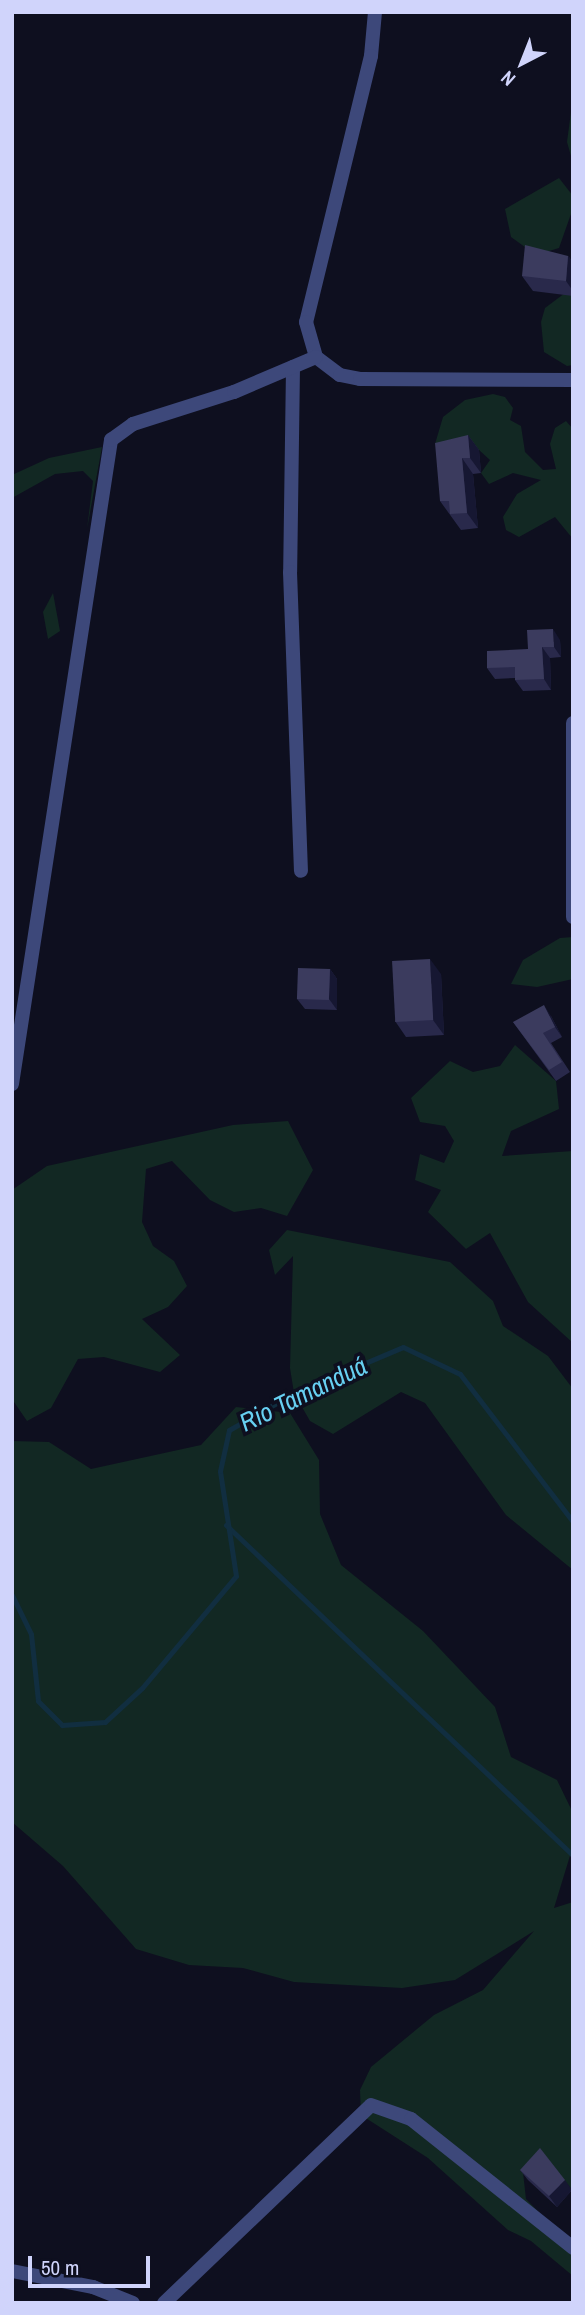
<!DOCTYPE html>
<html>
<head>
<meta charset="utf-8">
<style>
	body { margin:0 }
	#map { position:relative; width:585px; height:2315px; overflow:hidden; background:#0e0f1f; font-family:"Archivo Narrow",sans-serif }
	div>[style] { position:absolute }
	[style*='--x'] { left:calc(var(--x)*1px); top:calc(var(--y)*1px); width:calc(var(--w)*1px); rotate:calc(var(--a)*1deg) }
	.green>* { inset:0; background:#122823 }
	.stream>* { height:5px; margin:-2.5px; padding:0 2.5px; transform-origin:2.5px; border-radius:2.5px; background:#112e40 }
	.street>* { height:14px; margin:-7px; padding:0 7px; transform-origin:7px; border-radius:7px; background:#3d487a }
	.wall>* { inset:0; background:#29294b }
	.shaded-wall>* { inset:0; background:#161732 }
	.building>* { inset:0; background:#3b3b5e; transform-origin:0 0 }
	span { translate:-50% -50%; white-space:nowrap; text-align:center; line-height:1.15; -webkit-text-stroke:7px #0e0f1f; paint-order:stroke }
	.water-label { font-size:26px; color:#67d0f2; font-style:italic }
	.frame { position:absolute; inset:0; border:14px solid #d0d4fb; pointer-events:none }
	.north { position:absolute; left:487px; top:28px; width:70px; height:70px; -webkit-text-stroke:5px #0e0f1f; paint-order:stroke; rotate:222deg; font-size:19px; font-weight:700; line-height:28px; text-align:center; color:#d0d4fb }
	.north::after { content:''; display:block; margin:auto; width:24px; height:32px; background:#d0d4fb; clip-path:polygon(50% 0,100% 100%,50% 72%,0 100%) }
	.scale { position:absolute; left:28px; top:2256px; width:122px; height:32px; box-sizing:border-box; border:4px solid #d0d4fb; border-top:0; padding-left:9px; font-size:21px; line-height:24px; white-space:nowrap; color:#d0d4fb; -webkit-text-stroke:5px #0e0f1f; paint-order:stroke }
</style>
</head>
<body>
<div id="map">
	<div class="green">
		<i style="clip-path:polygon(573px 97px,573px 163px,567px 142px)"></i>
		<i style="clip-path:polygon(559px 178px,573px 196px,572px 211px,559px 248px,536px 255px,511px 237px,505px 209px)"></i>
		<i style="clip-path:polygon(573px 287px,573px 365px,567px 366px,544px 352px,541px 322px,545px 308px)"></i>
		<i style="clip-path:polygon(493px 394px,505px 397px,513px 408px,510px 420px,521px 426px,525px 452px,543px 470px,556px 469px,550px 444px,555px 428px,566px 421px,573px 429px,573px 539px,555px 517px,519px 537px,506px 530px,503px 517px,517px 494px,541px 480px,513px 473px,489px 484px,481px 473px,490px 460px,479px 450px,435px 444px,443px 417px,465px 400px)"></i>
		<i style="clip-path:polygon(102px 447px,87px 529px,93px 481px,83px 471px,55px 474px,12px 498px,12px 475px,49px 458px)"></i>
		<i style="clip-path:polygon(53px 593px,60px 631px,48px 639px,43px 612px)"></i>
		<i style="clip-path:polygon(573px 937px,573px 979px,537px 987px,511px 984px,523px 960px,560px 938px)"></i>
		<i style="clip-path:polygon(515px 1045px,556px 1081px,559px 1109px,511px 1131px,502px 1156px,573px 1151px,573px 1343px,528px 1302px,490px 1233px,466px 1249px,428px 1212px,441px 1190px,415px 1180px,420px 1154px,444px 1163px,454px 1141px,445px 1126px,420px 1122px,411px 1098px,450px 1061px,473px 1072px,500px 1066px)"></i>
		<i style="clip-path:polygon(288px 1121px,313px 1170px,287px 1216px,261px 1208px,234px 1212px,210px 1200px,172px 1161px,146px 1169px,142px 1222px,153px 1246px,174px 1261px,187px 1286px,168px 1307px,142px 1319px,180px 1355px,160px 1372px,104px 1357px,78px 1359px,51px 1408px,27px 1421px,12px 1399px,12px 1190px,47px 1166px,233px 1125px)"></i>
		<i style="clip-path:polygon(287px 1230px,450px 1262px,493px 1301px,503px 1326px,548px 1356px,573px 1389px,573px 1570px,506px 1515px,425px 1403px,401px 1392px,333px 1434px,310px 1421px,294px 1393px,290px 1368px,293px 1256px,275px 1275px,269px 1250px)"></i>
		<i style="clip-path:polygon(236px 1407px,290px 1413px,319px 1460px,320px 1514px,341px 1565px,423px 1631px,495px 1707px,511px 1757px,557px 1780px,573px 1813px,573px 1846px,554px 1908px,573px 1902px,573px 2206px,572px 2190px,547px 2159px,523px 2172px,526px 2199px,573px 2247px,573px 2276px,531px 2241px,508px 2230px,428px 2158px,361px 2115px,360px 2090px,371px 2067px,434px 2015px,483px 1990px,534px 1931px,455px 1980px,402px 1988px,294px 1982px,243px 1968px,189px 1965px,136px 1949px,63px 1866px,12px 1822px,12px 1441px,49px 1442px,91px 1469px,201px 1445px)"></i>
	</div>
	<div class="stream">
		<i style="--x:226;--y:1525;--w:480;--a:43.6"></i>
		<i style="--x:12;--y:1595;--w:43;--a:64"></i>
		<i style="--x:31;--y:1634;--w:67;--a:84"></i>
		<i style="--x:38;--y:1701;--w:34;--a:45"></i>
		<i style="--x:62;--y:1725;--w:43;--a:-4"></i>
		<i style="--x:105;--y:1722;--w:50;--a:-42.6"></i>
		<i style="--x:142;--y:1688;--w:146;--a:-50"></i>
		<i style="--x:236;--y:1576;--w:106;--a:-98.7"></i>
		<i style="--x:220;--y:1471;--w:42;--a:-77.6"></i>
		<i style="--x:229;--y:1430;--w:75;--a:-29.6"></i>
		<i style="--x:294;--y:1393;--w:118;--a:-22.9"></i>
		<i style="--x:403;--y:1347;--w:63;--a:25.3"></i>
		<i style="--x:460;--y:1374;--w:186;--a:52.6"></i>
	</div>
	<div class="street">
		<i style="--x:375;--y:12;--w:44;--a:95.2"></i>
		<i style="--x:371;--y:56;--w:274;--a:103.7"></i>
		<i style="--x:306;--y:322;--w:36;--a:74"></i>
		<i style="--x:316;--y:357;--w:30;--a:37"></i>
		<i style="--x:340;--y:375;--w:20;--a:11"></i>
		<i style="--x:360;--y:379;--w:213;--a:0.3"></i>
		<i style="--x:293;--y:367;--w:205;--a:90.8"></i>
		<i style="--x:290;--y:572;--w:299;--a:87.9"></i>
		<i style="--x:573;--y:723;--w:194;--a:90"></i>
		<i style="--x:12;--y:1084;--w:652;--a:-81.26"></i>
		<i style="--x:111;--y:440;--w:27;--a:-36"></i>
		<i style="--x:133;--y:424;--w:106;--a:-17.6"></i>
		<i style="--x:234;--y:392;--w:89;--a:-23.1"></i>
		<i style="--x:12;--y:2271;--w:83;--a:11.2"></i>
		<i style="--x:93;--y:2287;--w:43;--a:21.8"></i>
		<i style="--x:164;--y:2303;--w:286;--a:-43.7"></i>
		<i style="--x:371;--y:2105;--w:42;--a:19.3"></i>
		<i style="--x:411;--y:2119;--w:207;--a:38.5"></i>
	</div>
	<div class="wall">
		<i style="clip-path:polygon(568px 256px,573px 262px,573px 296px,533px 291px,522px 276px)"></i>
		<i style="clip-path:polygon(468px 435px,479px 450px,481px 473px,473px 474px,478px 528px,461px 530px,440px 501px)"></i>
		<i style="clip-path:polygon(560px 640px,561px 657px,550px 658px,551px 690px,523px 691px,515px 680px,515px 678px,495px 679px,487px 668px,528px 649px)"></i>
		<i style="clip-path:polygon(330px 969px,337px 979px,337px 1010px,305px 1009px,297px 999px)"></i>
		<i style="clip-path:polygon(441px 974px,444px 1035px,406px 1037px,395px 1021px)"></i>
		<i style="clip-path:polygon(551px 1016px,562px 1037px,551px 1043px,570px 1072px,556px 1081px,513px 1022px)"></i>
		<i style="clip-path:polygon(520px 2170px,572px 2190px,557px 2207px,528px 2180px)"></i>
	</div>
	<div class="shaded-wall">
		<i style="clip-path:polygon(568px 256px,573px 262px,573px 291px,566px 281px)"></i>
		<i style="clip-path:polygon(468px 435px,479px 450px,481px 473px,470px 458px)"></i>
		<i style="clip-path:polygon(462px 458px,473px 474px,478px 528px,467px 513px)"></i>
		<i style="clip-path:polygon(553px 629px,560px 640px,561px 657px,554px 647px)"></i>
		<i style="clip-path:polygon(542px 647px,550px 658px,551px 690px,544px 679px)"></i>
		<i style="clip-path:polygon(430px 959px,441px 974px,444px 1035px,433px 1020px)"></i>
		<i style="clip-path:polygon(330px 969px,337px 979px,337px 1010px,329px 999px)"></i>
		<i style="clip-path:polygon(544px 1005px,551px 1016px,562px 1037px,555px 1027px)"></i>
		<i style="clip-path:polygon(565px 2180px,572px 2190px,557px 2207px,549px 2196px)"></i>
	</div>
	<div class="building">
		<i style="clip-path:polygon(525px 245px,568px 256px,566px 281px,522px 276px)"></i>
		<i style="clip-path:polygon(468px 435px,470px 458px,462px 458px,467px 513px,450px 514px,449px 501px,440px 501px,435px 443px)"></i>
		<i style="clip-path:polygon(553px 629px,554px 647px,542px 647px,544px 679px,515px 680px,515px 667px,487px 668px,487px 651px,528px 649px,527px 630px)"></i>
		<i style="left:430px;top:959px;width:61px;height:38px;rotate:87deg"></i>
		<i style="left:298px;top:968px;width:32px;height:31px;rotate:2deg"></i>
		<i style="clip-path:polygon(544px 1005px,555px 1027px,543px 1033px,562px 1062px,549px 1070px,513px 1022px)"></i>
		<i style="clip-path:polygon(540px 2148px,565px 2180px,549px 2196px,520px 2170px)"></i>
	</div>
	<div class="water-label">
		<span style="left:303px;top:1394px;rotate:-26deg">Rio Tamanduá</span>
	</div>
	<div class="frame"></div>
	<div class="north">N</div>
	<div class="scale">50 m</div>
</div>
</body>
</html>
